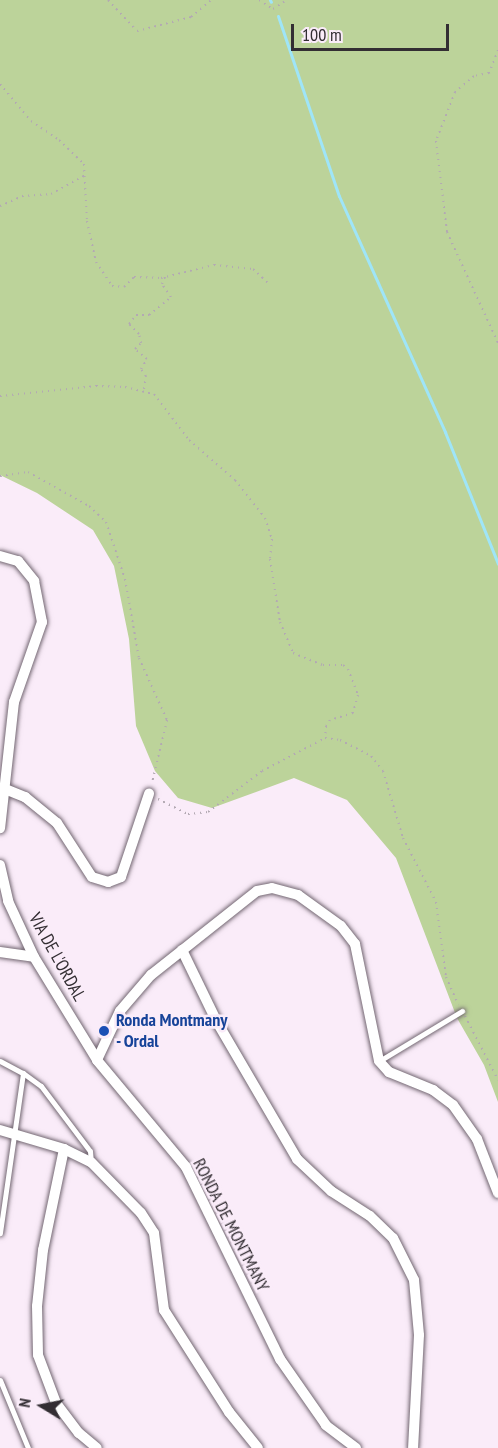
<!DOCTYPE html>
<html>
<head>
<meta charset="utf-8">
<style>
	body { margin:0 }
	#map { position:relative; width:498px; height:1448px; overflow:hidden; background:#faecf9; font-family:"PT Sans Narrow",sans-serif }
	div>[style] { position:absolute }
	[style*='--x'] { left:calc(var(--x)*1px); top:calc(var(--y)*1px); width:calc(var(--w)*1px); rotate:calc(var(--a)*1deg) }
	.green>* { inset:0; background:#bcd39a }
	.stream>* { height:3px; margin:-1.5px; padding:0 1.5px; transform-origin:1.5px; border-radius:1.5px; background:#9fe5f8 }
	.path>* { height:2px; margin-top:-1px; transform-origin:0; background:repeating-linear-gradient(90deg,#b3a9b3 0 1.5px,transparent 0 6px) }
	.roads { filter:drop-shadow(0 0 2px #736772) drop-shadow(0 0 2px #736772) }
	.service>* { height:5px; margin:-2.5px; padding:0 2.5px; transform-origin:2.5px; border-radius:2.5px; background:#fff }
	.minor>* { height:10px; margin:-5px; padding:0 5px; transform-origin:5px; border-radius:5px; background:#fff }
	.dots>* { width:16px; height:16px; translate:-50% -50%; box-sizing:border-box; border:3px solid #faecf9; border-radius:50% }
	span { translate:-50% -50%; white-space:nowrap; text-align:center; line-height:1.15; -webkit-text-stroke:5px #faecf9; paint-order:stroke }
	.street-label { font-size:18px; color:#332e33 }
	.transit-label { font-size:18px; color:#164399; font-weight:700 }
	.left { translate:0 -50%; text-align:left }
	.north { position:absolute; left:12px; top:1376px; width:60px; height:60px; -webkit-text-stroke:4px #faecf9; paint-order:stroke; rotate:280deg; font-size:16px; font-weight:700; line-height:24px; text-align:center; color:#332e33 }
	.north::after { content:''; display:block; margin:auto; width:21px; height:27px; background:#332e33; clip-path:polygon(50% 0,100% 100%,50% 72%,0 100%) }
	.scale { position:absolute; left:291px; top:24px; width:158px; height:27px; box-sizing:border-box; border:3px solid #332e33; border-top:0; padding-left:8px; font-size:18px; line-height:21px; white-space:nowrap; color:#332e33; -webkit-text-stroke:4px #faecf9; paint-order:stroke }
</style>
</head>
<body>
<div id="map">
	<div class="green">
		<i style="clip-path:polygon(0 0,498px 0,498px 1102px,484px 1065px,457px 1018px,396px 858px,347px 800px,294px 778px,212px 808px,178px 798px,155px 771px,136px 726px,129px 639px,114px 566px,93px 530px,37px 493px,0 475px)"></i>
	</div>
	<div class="stream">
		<i style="--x:270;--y:0;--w:2;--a:63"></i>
		<i style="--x:278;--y:16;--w:190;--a:71.3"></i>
		<i style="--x:339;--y:196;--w:259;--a:65.8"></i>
		<i style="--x:445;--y:432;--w:142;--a:68.1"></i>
	</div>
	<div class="path">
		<i style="--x:108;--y:0;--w:42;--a:46.9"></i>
		<i style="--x:137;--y:31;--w:56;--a:-14.5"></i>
		<i style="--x:191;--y:17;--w:26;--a:-40"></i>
		<i style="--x:259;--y:0;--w:17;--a:33"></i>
		<i style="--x:273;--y:9;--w:17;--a:-33"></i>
		<i style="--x:498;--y:50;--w:25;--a:111"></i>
		<i style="--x:489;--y:73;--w:15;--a:169"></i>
		<i style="--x:474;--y:76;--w:25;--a:140"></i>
		<i style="--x:455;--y:92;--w:53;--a:111.2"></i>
		<i style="--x:436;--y:141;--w:92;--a:83.1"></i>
		<i style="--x:447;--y:232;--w:122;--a:65.3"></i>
		<i style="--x:0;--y:84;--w:48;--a:50"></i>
		<i style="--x:31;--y:121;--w:34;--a:34"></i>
		<i style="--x:59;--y:140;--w:35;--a:44"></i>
		<i style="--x:84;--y:164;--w:57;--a:87"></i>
		<i style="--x:87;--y:221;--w:42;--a:77.6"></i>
		<i style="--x:96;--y:262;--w:29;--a:56"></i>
		<i style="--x:112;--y:286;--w:12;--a:5"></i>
		<i style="--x:124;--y:287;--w:14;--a:-45"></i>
		<i style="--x:134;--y:277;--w:27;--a:2"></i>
		<i style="--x:161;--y:278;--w:55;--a:-13.8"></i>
		<i style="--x:214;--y:265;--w:39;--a:6"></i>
		<i style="--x:253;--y:269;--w:23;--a:43"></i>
		<i style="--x:0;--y:206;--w:24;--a:-24"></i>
		<i style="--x:22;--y:196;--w:29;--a:-4"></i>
		<i style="--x:51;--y:194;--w:41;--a:-29.1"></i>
		<i style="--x:144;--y:389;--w:13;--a:-81"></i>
		<i style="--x:146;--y:376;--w:9;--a:-126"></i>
		<i style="--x:141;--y:369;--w:12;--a:-59"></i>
		<i style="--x:147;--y:359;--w:16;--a:-140"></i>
		<i style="--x:135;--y:349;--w:8;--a:-45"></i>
		<i style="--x:141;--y:343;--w:9;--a:-103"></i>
		<i style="--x:139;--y:334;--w:14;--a:-135"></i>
		<i style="--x:129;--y:324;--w:11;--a:-52"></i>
		<i style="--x:136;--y:315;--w:13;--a:0"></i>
		<i style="--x:149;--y:315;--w:28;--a:-39"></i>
		<i style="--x:171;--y:297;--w:16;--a:-125"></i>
		<i style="--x:162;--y:284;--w:8;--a:-67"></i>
		<i style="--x:0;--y:396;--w:97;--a:-5.9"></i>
		<i style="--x:96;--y:386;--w:29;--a:2"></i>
		<i style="--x:125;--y:387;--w:30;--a:14"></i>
		<i style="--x:154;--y:394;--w:58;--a:52.7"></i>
		<i style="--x:189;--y:440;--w:61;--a:41"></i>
		<i style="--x:235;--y:480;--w:48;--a:51.7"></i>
		<i style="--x:265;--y:518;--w:22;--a:72"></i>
		<i style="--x:272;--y:539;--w:20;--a:96"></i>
		<i style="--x:270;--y:559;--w:64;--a:81"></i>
		<i style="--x:280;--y:622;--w:34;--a:67"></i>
		<i style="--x:293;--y:653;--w:32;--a:22"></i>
		<i style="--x:323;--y:665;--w:20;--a:0"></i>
		<i style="--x:343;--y:665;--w:6;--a:39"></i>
		<i style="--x:348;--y:669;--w:28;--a:69"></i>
		<i style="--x:358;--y:695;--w:19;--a:106"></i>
		<i style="--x:353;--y:713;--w:24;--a:163"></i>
		<i style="--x:330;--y:720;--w:7;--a:124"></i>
		<i style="--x:326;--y:726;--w:12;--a:95"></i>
		<i style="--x:0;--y:476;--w:28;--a:-8"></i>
		<i style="--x:28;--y:472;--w:70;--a:29.1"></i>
		<i style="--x:89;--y:506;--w:23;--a:43"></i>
		<i style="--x:106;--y:522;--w:60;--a:71.6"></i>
		<i style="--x:125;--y:579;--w:80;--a:80"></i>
		<i style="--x:139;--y:658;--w:68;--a:65.7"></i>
		<i style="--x:167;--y:720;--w:65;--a:103.4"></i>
		<i style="--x:158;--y:799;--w:34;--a:27"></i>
		<i style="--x:188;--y:814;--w:20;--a:-6"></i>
		<i style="--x:208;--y:812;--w:68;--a:-37.2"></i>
		<i style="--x:262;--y:771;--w:71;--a:-27.6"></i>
		<i style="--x:325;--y:738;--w:15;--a:8"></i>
		<i style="--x:340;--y:740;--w:35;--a:27"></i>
		<i style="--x:371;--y:756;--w:19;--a:51"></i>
		<i style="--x:383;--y:771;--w:70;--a:73.4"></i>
		<i style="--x:403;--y:838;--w:72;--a:62.7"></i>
		<i style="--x:436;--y:902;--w:76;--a:82.4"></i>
		<i style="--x:446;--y:977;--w:30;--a:66"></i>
		<i style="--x:465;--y:1016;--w:72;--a:62.7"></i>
	</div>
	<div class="roads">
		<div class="service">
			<i style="--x:0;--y:1061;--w:26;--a:28"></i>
			<i style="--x:23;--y:1073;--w:162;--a:98.2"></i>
			<i style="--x:379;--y:1061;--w:97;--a:-31.1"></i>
			<i style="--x:23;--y:1073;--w:22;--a:36"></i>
			<i style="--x:41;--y:1086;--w:81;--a:53"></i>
			<i style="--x:90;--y:1151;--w:11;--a:85"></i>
			<i style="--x:0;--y:1380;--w:74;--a:67.6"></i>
		</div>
		<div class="minor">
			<i style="--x:0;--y:556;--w:19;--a:16"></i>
			<i style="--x:18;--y:561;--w:26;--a:51"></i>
			<i style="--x:34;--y:581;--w:42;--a:79"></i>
			<i style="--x:42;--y:622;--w:85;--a:109.3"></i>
			<i style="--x:14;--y:702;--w:127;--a:96.3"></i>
			<i style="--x:5;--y:789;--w:22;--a:22"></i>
			<i style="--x:25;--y:797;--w:41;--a:39.1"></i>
			<i style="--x:57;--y:823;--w:64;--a:57.1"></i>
			<i style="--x:92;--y:877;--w:17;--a:17"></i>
			<i style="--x:108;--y:882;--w:14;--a:-21"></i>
			<i style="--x:121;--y:877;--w:88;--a:-71.4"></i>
			<i style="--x:0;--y:865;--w:37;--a:77"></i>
			<i style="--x:8;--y:901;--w:62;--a:65.1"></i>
			<i style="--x:34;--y:957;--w:121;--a:58.5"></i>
			<i style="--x:182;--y:950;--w:80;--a:64.1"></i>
			<i style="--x:217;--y:1022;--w:159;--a:59.7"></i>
			<i style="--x:297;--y:1159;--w:47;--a:43.3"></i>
			<i style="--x:331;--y:1191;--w:46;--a:32.7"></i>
			<i style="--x:370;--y:1216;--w:32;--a:44"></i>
			<i style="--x:393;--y:1238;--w:47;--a:63.4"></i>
			<i style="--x:414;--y:1280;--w:55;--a:84.8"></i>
			<i style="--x:419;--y:1335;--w:113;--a:93"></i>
			<i style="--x:0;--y:952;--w:34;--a:8"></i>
			<i style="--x:0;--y:1130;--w:67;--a:16.5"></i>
			<i style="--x:64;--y:1149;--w:30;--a:26"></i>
			<i style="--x:91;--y:1162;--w:71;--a:45.6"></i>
			<i style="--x:141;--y:1213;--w:24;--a:57"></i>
			<i style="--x:154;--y:1233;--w:78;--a:82.6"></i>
			<i style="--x:164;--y:1310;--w:121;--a:57.5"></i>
			<i style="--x:229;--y:1412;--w:46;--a:51.1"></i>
			<i style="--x:64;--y:1149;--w:103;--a:101.7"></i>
			<i style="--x:43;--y:1250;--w:56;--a:96.1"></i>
			<i style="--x:37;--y:1306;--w:49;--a:88.8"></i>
			<i style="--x:38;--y:1355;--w:51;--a:69.4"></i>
			<i style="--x:56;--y:1403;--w:38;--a:53"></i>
			<i style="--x:79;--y:1433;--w:23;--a:40"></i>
			<i style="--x:356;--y:1448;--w:38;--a:-143"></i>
			<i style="--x:326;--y:1425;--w:80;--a:-124.9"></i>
			<i style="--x:280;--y:1359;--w:214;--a:-116.1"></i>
			<i style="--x:186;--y:1167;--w:139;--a:-129.8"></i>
			<i style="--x:97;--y:1060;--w:54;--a:-64.9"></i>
			<i style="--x:120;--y:1011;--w:48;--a:-49.3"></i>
			<i style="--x:151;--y:975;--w:135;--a:-38.4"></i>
			<i style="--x:257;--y:891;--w:15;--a:-11"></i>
			<i style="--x:272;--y:888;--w:27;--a:15"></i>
			<i style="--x:298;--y:895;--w:53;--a:35.8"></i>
			<i style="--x:341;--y:926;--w:23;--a:52"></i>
			<i style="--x:355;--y:944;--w:119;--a:78.4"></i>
			<i style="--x:379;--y:1061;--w:15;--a:48"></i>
			<i style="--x:389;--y:1072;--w:48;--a:22.2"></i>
			<i style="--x:433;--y:1090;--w:25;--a:37"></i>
			<i style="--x:453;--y:1105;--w:42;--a:54.8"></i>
			<i style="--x:477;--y:1139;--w:58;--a:68.7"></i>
		</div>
	</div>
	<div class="dots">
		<i style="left:104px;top:1031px;background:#1a4fb4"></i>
	</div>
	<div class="street-label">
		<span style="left:57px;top:957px;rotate:61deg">VIA DE L'ORDAL</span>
		<span style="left:231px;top:1225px;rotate:63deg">RONDA DE MONTMANY</span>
	</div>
	<div class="transit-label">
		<span class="left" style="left:116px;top:1031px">Ronda Montmany<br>- Ordal</span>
	</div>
	<div class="north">N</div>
	<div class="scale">100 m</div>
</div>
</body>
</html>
